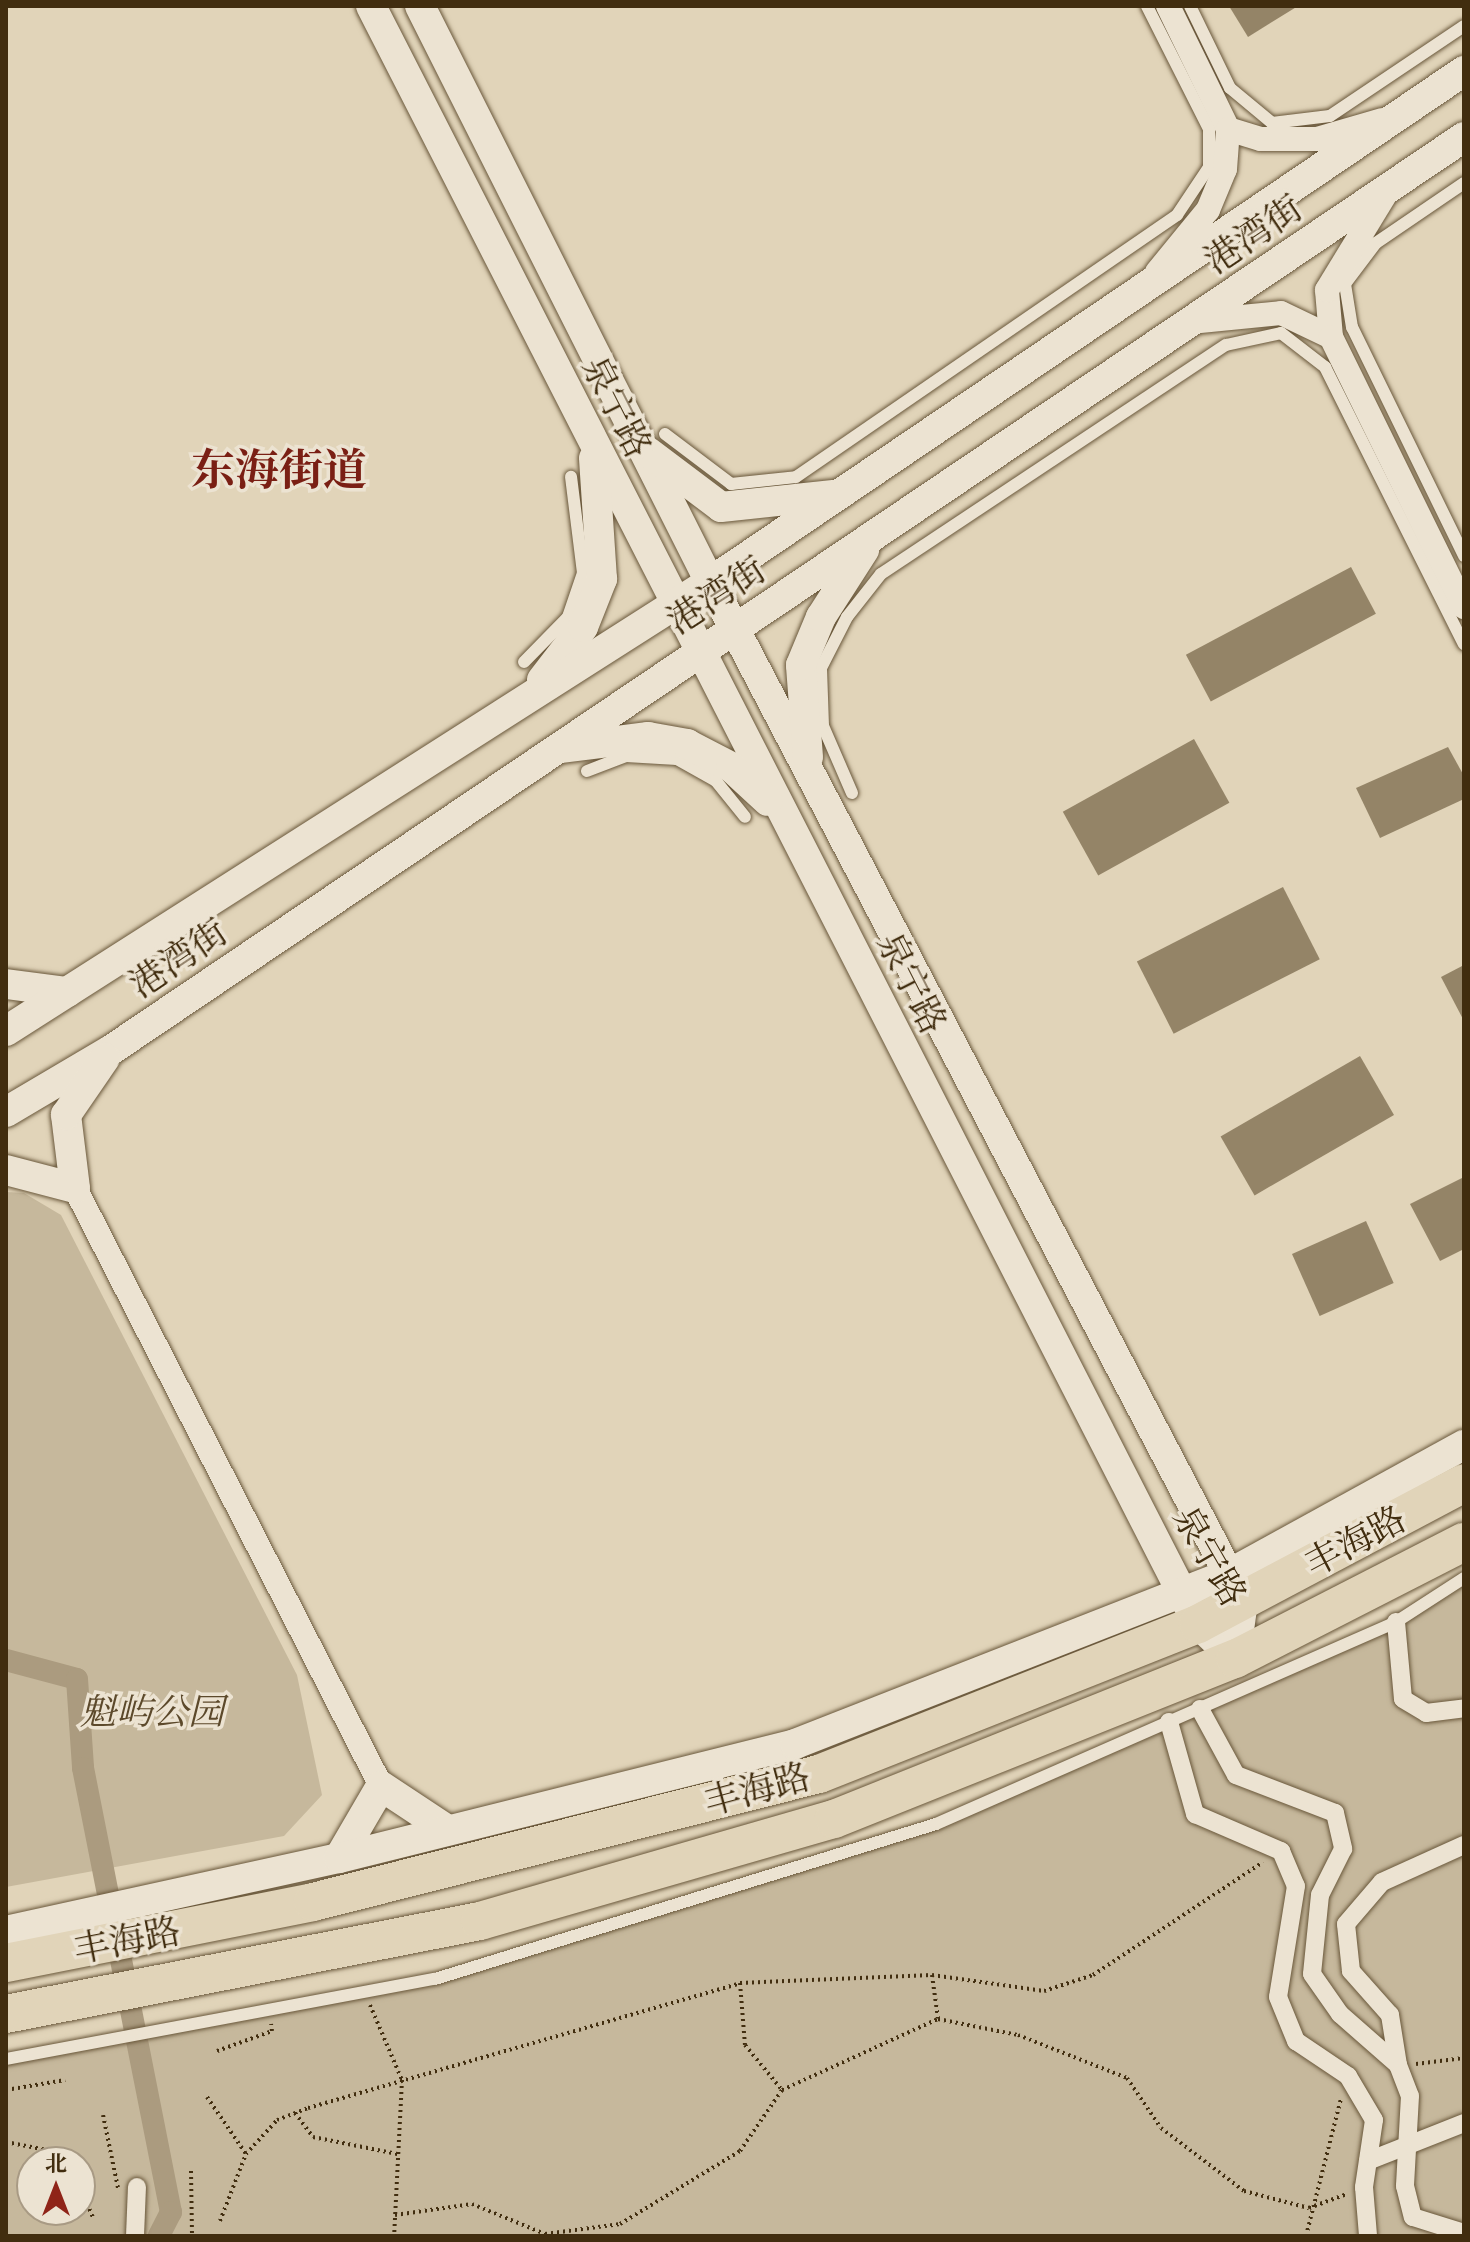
<!DOCTYPE html>
<html>
<head>
<meta charset="utf-8">
<style>
	body { margin:0 }
	#map { position:relative; width:1470px; height:2242px; overflow:hidden; background:#e1d4b9; font-family:"EB Garamond","Noto Serif SC",serif }
	div>[style] { position:absolute }
	[style*='--x'] { left:calc(var(--x)*1px); top:calc(var(--y)*1px); width:calc(var(--w)*1px); rotate:calc(var(--a)*1deg) }
	.green>* { inset:0; background:#c6b89c }
	.canal>* { height:22px; margin:-11px; padding:0 11px; transform-origin:11px; border-radius:11px; background:#ab9b7f }
	.building>* { inset:0; background:#948467; transform-origin:0 0 }
	.path>* { height:4px; margin-top:-2px; transform-origin:0; background:repeating-linear-gradient(90deg,#412d0f 0 2px,transparent 0 6px) }
	.roads { filter:drop-shadow(0 0 2px #69573a) drop-shadow(0 0 2px #69573a) }
	.service>* { height:12px; margin:-6px; padding:0 6px; transform-origin:6px; border-radius:6px; background:#ece3d2 }
	.pedestrian>* { height:18px; margin:-9px; padding:0 9px; transform-origin:9px; border-radius:9px; background:#ece3d2 }
	.minor>* { height:24px; margin:-12px; padding:0 12px; transform-origin:12px; border-radius:12px; background:#ece3d2 }
	.tertiary>* { height:30px; margin:-15px; padding:0 15px; transform-origin:15px; border-radius:15px; background:#ece3d2 }
	.primary>* { height:38px; margin:-19px; padding:0 19px; transform-origin:19px; border-radius:19px; background:#e1d4b9 }
	span { translate:-50% -50%; white-space:nowrap; text-align:center; line-height:1.15; -webkit-text-stroke:7px #ece3d2; paint-order:stroke }
	.street-label { font-size:36px; color:#412d0f }
	.park-label { font-size:36px; color:#5c492b; font-style:italic }
	.district-label { font-size:44px; color:#7a1f14; font-weight:700 }
	.frame { position:absolute; inset:0; border:8px solid #412d0f; pointer-events:none }
	.north { position:absolute; left:16px; top:2146px; width:80px; height:80px; box-sizing:border-box; background:#ece3d2; border:2px solid #a89a84; border-radius:50%; rotate:0deg; font-size:22px; font-weight:700; line-height:32px; text-align:center; color:#412d0f }
	.north::after { content:''; display:block; margin:auto; width:28px; height:36px; background:#8f2418; clip-path:polygon(50% 0,100% 100%,50% 72%,0 100%) }
</style>
</head>
<body>
<div id="map">
	<div class="green">
		<i style="clip-path:polygon(6px 1192px,24px 1193px,61px 1215px,297px 1675px,322px 1795px,284px 1836px,6px 1887px)"></i>
		<i style="clip-path:polygon(evenodd,1464px 1578px,1464px 2236px,6px 2236px,6px 2059px,435px 1979px,936px 1824px,1396px 1622px,1464px 1578px,32px 2162px,80px 2162px,80px 2210px,32px 2210px,32px 2162px)"></i>
	</div>
	<div class="canal">
		<i style="--x:6;--y:1660;--w:73;--a:15"></i>
		<i style="--x:77;--y:1679;--w:89;--a:86.1"></i>
		<i style="--x:83;--y:1768;--w:453;--a:78.8"></i>
		<i style="--x:171;--y:2212;--w:27;--a:117"></i>
	</div>
	<div class="building">
		<i style="clip-path:polygon(1229px 6px,1298px 6px,1248px 37px)"></i>
		<i style="left:1351px;top:567px;width:53px;height:187px;rotate:62deg"></i>
		<i style="left:1194px;top:739px;width:73px;height:150px;rotate:61deg"></i>
		<i style="clip-path:polygon(1448px 747px,1464px 776px,1464px 799px,1380px 838px,1356px 788px)"></i>
		<i style="left:1283px;top:887px;width:81px;height:164px;rotate:63deg"></i>
		<i style="clip-path:polygon(1464px 965px,1464px 1021px,1441px 977px)"></i>
		<i style="left:1360px;top:1056px;width:68px;height:161px;rotate:60deg"></i>
		<i style="clip-path:polygon(1464px 1177px,1464px 1249px,1440px 1261px,1410px 1204px)"></i>
		<i style="left:1366px;top:1221px;width:68px;height:81px;rotate:66deg"></i>
	</div>
	<div class="path">
		<i style="--x:932;--y:1975;--w:44;--a:82.2"></i>
		<i style="--x:740;--y:1983;--w:62;--a:85.4"></i>
		<i style="--x:745;--y:2045;--w:58;--a:50.6"></i>
		<i style="--x:370;--y:2005;--w:82;--a:66.9"></i>
		<i style="--x:402;--y:2080;--w:156;--a:92.9"></i>
		<i style="--x:217;--y:2051;--w:59;--a:-20"></i>
		<i style="--x:272;--y:2031;--w:7;--a:-98"></i>
		<i style="--x:1416;--y:2064;--w:48;--a:-7.1"></i>
		<i style="--x:6;--y:2090;--w:60;--a:-9.6"></i>
		<i style="--x:207;--y:2097;--w:69;--a:55.6"></i>
		<i style="--x:295;--y:2113;--w:30;--a:53"></i>
		<i style="--x:313;--y:2137;--w:86;--a:11.4"></i>
		<i style="--x:103;--y:2115;--w:75;--a:78.4"></i>
		<i style="--x:6;--y:2142;--w:62;--a:11.1"></i>
		<i style="--x:67;--y:2154;--w:9;--a:69"></i>
		<i style="--x:191;--y:2171;--w:65;--a:89.1"></i>
		<i style="--x:80;--y:2187;--w:34;--a:67"></i>
		<i style="--x:395;--y:2215;--w:78;--a:-8.1"></i>
		<i style="--x:472;--y:2204;--w:79;--a:22.3"></i>
		<i style="--x:545;--y:2234;--w:76;--a:-7.6"></i>
		<i style="--x:620;--y:2224;--w:140;--a:-31.3"></i>
		<i style="--x:740;--y:2151;--w:74;--a:-55.5"></i>
		<i style="--x:782;--y:2090;--w:171;--a:-24.5"></i>
		<i style="--x:938;--y:2019;--w:82;--a:11.3"></i>
		<i style="--x:1018;--y:2035;--w:117;--a:21.5"></i>
		<i style="--x:1127;--y:2078;--w:60;--a:55.8"></i>
		<i style="--x:1161;--y:2128;--w:104;--a:37.2"></i>
		<i style="--x:1244;--y:2191;--w:67;--a:14.7"></i>
		<i style="--x:1309;--y:2208;--w:40;--a:-20.2"></i>
		<i style="--x:220;--y:2221;--w:72;--a:-68.8"></i>
		<i style="--x:246;--y:2154;--w:46;--a:-47.6"></i>
		<i style="--x:277;--y:2120;--w:33;--a:-21"></i>
		<i style="--x:308;--y:2108;--w:450;--a:-16.1"></i>
		<i style="--x:740;--y:1983;--w:192;--a:-2.4"></i>
		<i style="--x:932;--y:1975;--w:113;--a:8.1"></i>
		<i style="--x:1044;--y:1991;--w:52;--a:-18.1"></i>
		<i style="--x:1093;--y:1975;--w:204;--a:-33.6"></i>
		<i style="--x:1306;--y:2236;--w:141;--a:-75.7"></i>
	</div>
	<div class="roads">
		<div class="service">
			<i style="--x:1190;--y:6;--w:91;--a:64"></i>
			<i style="--x:1230;--y:88;--w:55;--a:39.8"></i>
			<i style="--x:1272;--y:123;--w:58;--a:-6.9"></i>
			<i style="--x:1330;--y:116;--w:161;--a:-33.9"></i>
			<i style="--x:1464;--y:183;--w:107;--a:145.7"></i>
			<i style="--x:1376;--y:243;--w:51;--a:127.1"></i>
			<i style="--x:1345;--y:284;--w:44;--a:80.8"></i>
			<i style="--x:1352;--y:327;--w:255;--a:63.9"></i>
			<i style="--x:665;--y:434;--w:83;--a:37.1"></i>
			<i style="--x:731;--y:484;--w:65;--a:-6.1"></i>
			<i style="--x:796;--y:477;--w:462;--a:-34.5"></i>
			<i style="--x:1177;--y:215;--w:58;--a:-56.3"></i>
			<i style="--x:1209;--y:167;--w:38;--a:-90"></i>
			<i style="--x:1209;--y:129;--w:138;--a:-116.8"></i>
			<i style="--x:524;--y:662;--w:63;--a:-45.6"></i>
			<i style="--x:568;--y:617;--w:46;--a:-71.2"></i>
			<i style="--x:583;--y:573;--w:97;--a:-97.1"></i>
			<i style="--x:587;--y:771;--w:42;--a:-21"></i>
			<i style="--x:626;--y:756;--w:51;--a:3.4"></i>
			<i style="--x:677;--y:759;--w:45;--a:29.4"></i>
			<i style="--x:716;--y:781;--w:46;--a:51.1"></i>
			<i style="--x:852;--y:793;--w:73;--a:-113.4"></i>
			<i style="--x:823;--y:726;--w:58;--a:-92"></i>
			<i style="--x:821;--y:668;--w:57;--a:-63"></i>
			<i style="--x:847;--y:617;--w:55;--a:-51.7"></i>
			<i style="--x:881;--y:574;--w:414;--a:-33.6"></i>
			<i style="--x:1226;--y:345;--w:56;--a:-12.3"></i>
			<i style="--x:1281;--y:333;--w:56;--a:37.7"></i>
			<i style="--x:1325;--y:367;--w:310;--a:63.4"></i>
			<i style="--x:6;--y:2059;--w:436;--a:-10.6"></i>
			<i style="--x:435;--y:1979;--w:524;--a:-17.19"></i>
			<i style="--x:936;--y:1824;--w:502;--a:-23.71"></i>
			<i style="--x:1396;--y:1622;--w:81;--a:-32.9"></i>
		</div>
		<div class="pedestrian">
			<i style="--x:1396;--y:1622;--w:77;--a:84.8"></i>
			<i style="--x:1403;--y:1699;--w:27;--a:31"></i>
			<i style="--x:1426;--y:1713;--w:38;--a:-7"></i>
			<i style="--x:1200;--y:1709;--w:75;--a:61.4"></i>
			<i style="--x:1236;--y:1775;--w:106;--a:21"></i>
			<i style="--x:1335;--y:1813;--w:37;--a:77"></i>
			<i style="--x:1343;--y:1849;--w:51;--a:116.6"></i>
			<i style="--x:1320;--y:1895;--w:79;--a:95.8"></i>
			<i style="--x:1312;--y:1974;--w:49;--a:55"></i>
			<i style="--x:1340;--y:2014;--w:77;--a:41.3"></i>
			<i style="--x:1398;--y:2065;--w:33;--a:69"></i>
			<i style="--x:1410;--y:2096;--w:90;--a:93.2"></i>
			<i style="--x:1405;--y:2186;--w:32;--a:76"></i>
			<i style="--x:1413;--y:2217;--w:53;--a:17.4"></i>
			<i style="--x:1169;--y:1722;--w:96;--a:74.2"></i>
			<i style="--x:1195;--y:1814;--w:94;--a:23.3"></i>
			<i style="--x:1281;--y:1851;--w:38;--a:67"></i>
			<i style="--x:1296;--y:1886;--w:112;--a:99.2"></i>
			<i style="--x:1278;--y:1997;--w:48;--a:67.8"></i>
			<i style="--x:1296;--y:2041;--w:63;--a:33.9"></i>
			<i style="--x:1348;--y:2076;--w:51;--a:59.4"></i>
			<i style="--x:1374;--y:2120;--w:68;--a:98.5"></i>
			<i style="--x:1364;--y:2187;--w:49;--a:85.3"></i>
			<i style="--x:1398;--y:2065;--w:51;--a:-99.1"></i>
			<i style="--x:1390;--y:2015;--w:59;--a:-131.6"></i>
			<i style="--x:1351;--y:1971;--w:47;--a:-96.1"></i>
			<i style="--x:1346;--y:1924;--w:55;--a:-49.4"></i>
			<i style="--x:1382;--y:1882;--w:90;--a:-24.3"></i>
			<i style="--x:1368;--y:2161;--w:103;--a:-21.6"></i>
			<i style="--x:135;--y:2236;--w:49;--a:-87.7"></i>
		</div>
		<div class="minor">
			<i style="--x:1168;--y:6;--w:137;--a:64"></i>
			<i style="--x:1157;--y:272;--w:80;--a:-50.6"></i>
			<i style="--x:1208;--y:210;--w:44;--a:-67.5"></i>
			<i style="--x:1225;--y:169;--w:40;--a:-85.7"></i>
			<i style="--x:1228;--y:129;--w:34;--a:17"></i>
			<i style="--x:1261;--y:139;--w:56;--a:0"></i>
			<i style="--x:1317;--y:139;--w:68;--a:-16.3"></i>
			<i style="--x:1190;--y:322;--w:91;--a:-5.6"></i>
			<i style="--x:1281;--y:313;--w:55;--a:25.6"></i>
			<i style="--x:1331;--y:337;--w:47;--a:-94.9"></i>
			<i style="--x:1327;--y:290;--w:111;--a:-58.6"></i>
			<i style="--x:1331;--y:337;--w:301;--a:63.8"></i>
			<i style="--x:75;--y:1188;--w:672;--a:62.9"></i>
		</div>
		<div class="tertiary">
			<i style="--x:371;--y:6;--w:1817;--a:62.93"></i>
			<i style="--x:1198;--y:1624;--w:51;--a:43.4"></i>
			<i style="--x:420;--y:6;--w:645;--a:63.28"></i>
			<i style="--x:710;--y:582;--w:1150;--a:62.39"></i>
			<i style="--x:1243;--y:1601;--w:59;--a:97.9"></i>
			<i style="--x:648;--y:452;--w:91;--a:37"></i>
			<i style="--x:721;--y:507;--w:113;--a:-6.1"></i>
			<i style="--x:542;--y:680;--w:67;--a:-52.3"></i>
			<i style="--x:583;--y:627;--w:52;--a:-68.4"></i>
			<i style="--x:602;--y:579;--w:121;--a:-93.8"></i>
			<i style="--x:560;--y:748;--w:89;--a:-7.1"></i>
			<i style="--x:648;--y:737;--w:40;--a:10"></i>
			<i style="--x:687;--y:744;--w:50;--a:27.6"></i>
			<i style="--x:731;--y:767;--w:50;--a:42.6"></i>
			<i style="--x:808;--y:757;--w:92;--a:-94.4"></i>
			<i style="--x:801;--y:665;--w:52;--a:-67.4"></i>
			<i style="--x:821;--y:617;--w:80;--a:-57.3"></i>
			<i style="--x:6;--y:984;--w:62;--a:7.5"></i>
			<i style="--x:6;--y:1031;--w:835;--a:-32.53"></i>
			<i style="--x:710;--y:582;--w:911;--a:-34.13"></i>
			<i style="--x:6;--y:1112;--w:122;--a:-30.6"></i>
			<i style="--x:111;--y:1050;--w:1632;--a:-34.01"></i>
			<i style="--x:6;--y:1170;--w:71;--a:14.6"></i>
			<i style="--x:75;--y:1188;--w:74;--a:-97"></i>
			<i style="--x:66;--y:1115;--w:69;--a:-55.6"></i>
			<i style="--x:339;--y:1858;--w:83;--a:-59.7"></i>
			<i style="--x:381;--y:1786;--w:78;--a:33.5"></i>
			<i style="--x:6;--y:1931;--w:341;--a:-12.4"></i>
			<i style="--x:339;--y:1858;--w:470;--a:-14"></i>
			<i style="--x:795;--y:1744;--w:466;--a:-21.4"></i>
			<i style="--x:1229;--y:1574;--w:268;--a:-28.8"></i>
		</div>
		<div class="primary">
			<i style="--x:6;--y:1963;--w:313;--a:-11.2"></i>
			<i style="--x:313;--y:1902;--w:522;--a:-14.2"></i>
			<i style="--x:819;--y:1774;--w:408;--a:-21.6"></i>
			<i style="--x:1198;--y:1624;--w:301;--a:-27.9"></i>
			<i style="--x:6;--y:2014;--w:483;--a:-11.1"></i>
			<i style="--x:480;--y:1921;--w:368;--a:-16.1"></i>
			<i style="--x:834;--y:1819;--w:432;--a:-21.8"></i>
			<i style="--x:1235;--y:1659;--w:257;--a:-27.1"></i>
		</div>
	</div>
	<div class="street-label">
		<span style="left:1253px;top:234px;rotate:-34deg">港湾街</span>
		<span style="left:617px;top:407px;rotate:63deg">泉宁路</span>
		<span style="left:716px;top:595px;rotate:-33deg">港湾街</span>
		<span style="left:178px;top:958px;rotate:-34deg">港湾街</span>
		<span style="left:912px;top:983px;rotate:63deg">泉宁路</span>
		<span style="left:1355px;top:1541px;rotate:-28deg">丰海路</span>
		<span style="left:1210px;top:1556px;rotate:60deg">泉宁路</span>
		<span style="left:757px;top:1789px;rotate:-15deg">丰海路</span>
		<span style="left:127px;top:1940px;rotate:-11deg">丰海路</span>
	</div>
	<div class="park-label">
		<span style="left:152px;top:1712px">魁屿公园</span>
	</div>
	<div class="district-label">
		<span style="left:279px;top:470px">东海街道</span>
	</div>
	<div class="frame"></div>
	<div class="north">北</div>
</div>
</body>
</html>
